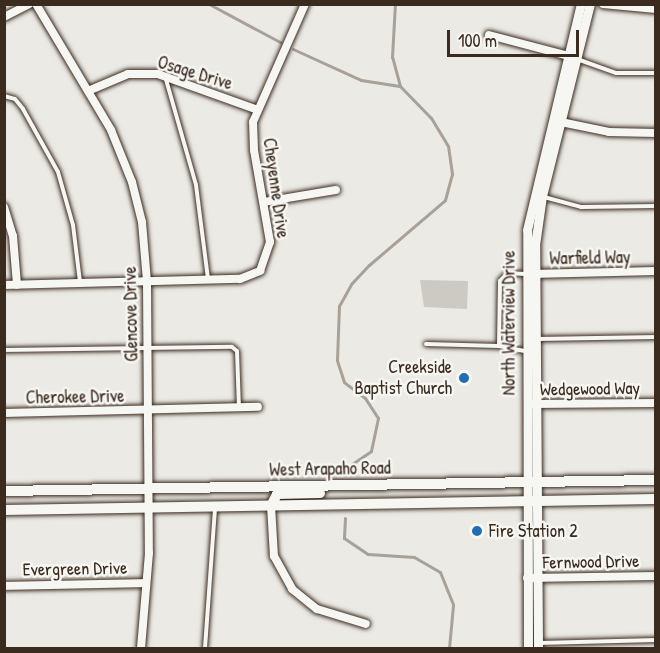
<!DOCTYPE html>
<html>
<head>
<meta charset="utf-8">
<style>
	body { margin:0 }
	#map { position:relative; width:660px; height:653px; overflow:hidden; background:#ebeae5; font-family:"Patrick Hand",sans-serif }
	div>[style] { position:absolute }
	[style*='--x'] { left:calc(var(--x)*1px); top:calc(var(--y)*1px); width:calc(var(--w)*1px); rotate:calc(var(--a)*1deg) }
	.green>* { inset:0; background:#cdcac4 }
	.stream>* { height:3px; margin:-1.5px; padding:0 1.5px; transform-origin:1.5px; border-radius:1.5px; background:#a8a198 }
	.roads { filter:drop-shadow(0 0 2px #3b2a1e) drop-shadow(0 0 2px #3b2a1e) }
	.service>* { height:4px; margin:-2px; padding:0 2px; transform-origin:2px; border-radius:2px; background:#f6f6f2 }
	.minor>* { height:8px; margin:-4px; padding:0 4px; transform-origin:4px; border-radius:4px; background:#f6f6f2 }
	.tertiary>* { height:9px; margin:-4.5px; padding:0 4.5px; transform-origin:4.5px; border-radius:4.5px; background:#f6f6f2 }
	.secondary>* { height:10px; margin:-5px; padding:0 5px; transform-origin:5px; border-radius:5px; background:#f6f6f2 }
	.dots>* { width:16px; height:16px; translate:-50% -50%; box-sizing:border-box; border:3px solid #f6f6f2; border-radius:50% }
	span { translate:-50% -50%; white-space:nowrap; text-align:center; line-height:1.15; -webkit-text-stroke:5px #f6f6f2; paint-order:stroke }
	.street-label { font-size:18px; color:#3b2a1e }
	.poi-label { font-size:18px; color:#3b2a1e }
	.right { translate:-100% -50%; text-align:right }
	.left { translate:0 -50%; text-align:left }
	.frame { position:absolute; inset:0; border:6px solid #3b2a1e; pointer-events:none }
	.scale { position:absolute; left:447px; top:30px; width:132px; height:27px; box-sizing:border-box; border:3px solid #3b2a1e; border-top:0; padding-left:8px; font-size:18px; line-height:21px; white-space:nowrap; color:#3b2a1e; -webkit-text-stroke:4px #f6f6f2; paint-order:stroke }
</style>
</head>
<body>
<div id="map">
	<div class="green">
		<i style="clip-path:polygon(420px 280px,468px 281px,467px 309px,424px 307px)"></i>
	</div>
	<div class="stream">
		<i style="--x:209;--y:4;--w:81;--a:28.2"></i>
		<i style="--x:293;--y:49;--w:75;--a:24.5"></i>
		<i style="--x:361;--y:80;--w:39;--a:9"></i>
		<i style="--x:345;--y:475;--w:7;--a:-82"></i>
		<i style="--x:346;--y:468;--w:30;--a:-34"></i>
		<i style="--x:371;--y:451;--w:34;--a:-78"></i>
		<i style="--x:378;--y:418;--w:24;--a:-123"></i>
		<i style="--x:365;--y:398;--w:26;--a:-143"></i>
		<i style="--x:344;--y:382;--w:23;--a:-108"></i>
		<i style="--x:337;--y:360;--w:54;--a:-87.9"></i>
		<i style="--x:339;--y:306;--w:26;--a:-61"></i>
		<i style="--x:352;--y:283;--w:25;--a:-47"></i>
		<i style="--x:369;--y:265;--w:100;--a:-40.5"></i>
		<i style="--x:445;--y:200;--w:27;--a:-75"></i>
		<i style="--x:452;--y:174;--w:28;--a:-98"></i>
		<i style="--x:448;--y:146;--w:33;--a:-121"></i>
		<i style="--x:431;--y:118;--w:45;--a:-134.1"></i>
		<i style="--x:400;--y:86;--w:30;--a:-105"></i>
		<i style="--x:392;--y:57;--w:53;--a:-86.8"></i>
		<i style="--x:345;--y:518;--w:20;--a:93"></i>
		<i style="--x:344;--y:538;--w:29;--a:34"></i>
		<i style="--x:368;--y:554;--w:46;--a:3.7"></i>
		<i style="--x:414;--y:557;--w:30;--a:30"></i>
		<i style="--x:440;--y:572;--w:35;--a:68"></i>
		<i style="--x:453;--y:605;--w:43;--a:95.3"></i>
	</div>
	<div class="roads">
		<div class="service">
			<i style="--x:577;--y:59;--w:41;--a:19.7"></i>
			<i style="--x:616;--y:73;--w:40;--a:0"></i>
			<i style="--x:165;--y:76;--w:113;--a:74.1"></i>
			<i style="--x:196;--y:185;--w:95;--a:82.7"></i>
			<i style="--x:4;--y:96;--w:11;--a:15"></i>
			<i style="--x:15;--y:99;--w:13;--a:51"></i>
			<i style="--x:23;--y:109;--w:72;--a:60.9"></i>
			<i style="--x:58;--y:172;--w:55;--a:74.2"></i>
			<i style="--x:73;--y:225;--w:57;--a:83"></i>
			<i style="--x:544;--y:197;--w:38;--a:15"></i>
			<i style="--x:581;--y:207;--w:75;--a:-0.8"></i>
			<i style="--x:536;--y:339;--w:120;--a:-1"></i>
			<i style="--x:426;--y:344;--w:73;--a:1.6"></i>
			<i style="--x:499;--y:346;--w:65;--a:-89.1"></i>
			<i style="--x:500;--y:281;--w:11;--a:-45"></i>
			<i style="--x:508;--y:273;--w:17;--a:3"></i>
			<i style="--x:499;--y:346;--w:26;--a:11"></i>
			<i style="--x:4;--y:350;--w:228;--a:-0.8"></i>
			<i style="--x:232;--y:347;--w:6;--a:39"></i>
			<i style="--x:237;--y:351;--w:56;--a:88"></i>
			<i style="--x:539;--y:643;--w:117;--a:-1.5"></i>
			<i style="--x:205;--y:648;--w:140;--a:-85.9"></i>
		</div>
		<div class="minor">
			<i style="--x:36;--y:4;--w:147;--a:59.2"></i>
			<i style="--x:111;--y:130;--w:56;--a:68"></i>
			<i style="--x:132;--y:182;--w:41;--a:76"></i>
			<i style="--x:142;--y:222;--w:60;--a:85.2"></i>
			<i style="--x:147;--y:282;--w:271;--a:89.6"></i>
			<i style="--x:149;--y:553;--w:95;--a:94.8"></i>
			<i style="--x:603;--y:4;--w:53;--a:5.4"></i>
			<i style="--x:4;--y:17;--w:28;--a:-27"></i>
			<i style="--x:489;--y:35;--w:86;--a:14.8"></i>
			<i style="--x:88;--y:91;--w:43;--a:-23"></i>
			<i style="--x:128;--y:74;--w:30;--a:0"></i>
			<i style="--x:158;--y:74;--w:106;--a:19.8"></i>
			<i style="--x:556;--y:121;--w:54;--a:11.7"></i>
			<i style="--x:609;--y:132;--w:47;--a:1.2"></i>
			<i style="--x:264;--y:202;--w:73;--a:-9.5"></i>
			<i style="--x:4;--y:207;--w:30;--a:73"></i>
			<i style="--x:13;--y:236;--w:49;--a:85.3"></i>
			<i style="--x:531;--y:274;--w:125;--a:-1.4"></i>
			<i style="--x:4;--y:285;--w:236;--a:-1.5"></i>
			<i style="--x:240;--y:279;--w:22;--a:-22"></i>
			<i style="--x:260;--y:271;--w:31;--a:-71"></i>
			<i style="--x:270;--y:242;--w:93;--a:-99.9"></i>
			<i style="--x:254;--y:150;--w:28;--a:-92"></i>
			<i style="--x:253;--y:122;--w:129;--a:-66.2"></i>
			<i style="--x:531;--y:404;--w:125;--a:-0.5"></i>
			<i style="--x:4;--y:413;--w:254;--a:-1.4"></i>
			<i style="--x:271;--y:506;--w:50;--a:86.6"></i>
			<i style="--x:274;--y:556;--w:38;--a:61"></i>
			<i style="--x:292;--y:589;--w:32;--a:39"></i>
			<i style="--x:317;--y:609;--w:51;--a:17"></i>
			<i style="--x:527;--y:578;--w:129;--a:-0.9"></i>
			<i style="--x:4;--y:586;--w:142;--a:-1.2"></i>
		</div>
		<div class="tertiary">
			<i style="--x:528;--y:648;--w:418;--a:-90.1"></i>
			<i style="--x:527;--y:230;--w:232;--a:-76.6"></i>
			<i style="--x:538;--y:648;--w:403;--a:-90.4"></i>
			<i style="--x:535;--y:245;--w:49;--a:-81.9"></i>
			<i style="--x:542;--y:196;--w:198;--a:-76"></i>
		</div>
		<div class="secondary">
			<i style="--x:4;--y:491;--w:652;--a:-0.97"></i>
			<i style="--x:271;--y:506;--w:13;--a:-63"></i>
			<i style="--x:277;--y:494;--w:43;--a:-1.3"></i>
			<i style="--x:4;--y:510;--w:652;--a:-0.97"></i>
		</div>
	</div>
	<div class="dots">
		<i style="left:464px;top:378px;background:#1f6fb2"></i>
		<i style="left:477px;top:531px;background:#1f6fb2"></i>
	</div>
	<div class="street-label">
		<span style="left:195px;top:73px;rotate:17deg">Osage Drive</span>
		<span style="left:276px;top:188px;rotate:82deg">Cheyenne Drive</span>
		<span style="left:590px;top:258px;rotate:-1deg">Warfield Way</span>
		<span style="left:131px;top:314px;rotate:-91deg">Glencove Drive</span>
		<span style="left:509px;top:323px;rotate:-90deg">North Waterview Drive</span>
		<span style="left:590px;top:389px;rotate:-1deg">Wedgewood Way</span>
		<span style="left:75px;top:397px;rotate:-1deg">Cherokee Drive</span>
		<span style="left:330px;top:469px;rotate:-1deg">West Arapaho Road</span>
		<span style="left:591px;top:562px;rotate:-1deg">Fernwood Drive</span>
		<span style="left:75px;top:569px;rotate:-1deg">Evergreen Drive</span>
	</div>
	<div class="poi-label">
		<span class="right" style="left:452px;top:378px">Creekside<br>Baptist Church</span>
		<span class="left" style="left:489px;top:531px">Fire Station 2</span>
	</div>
	<div class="frame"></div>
	<div class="scale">100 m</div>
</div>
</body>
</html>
